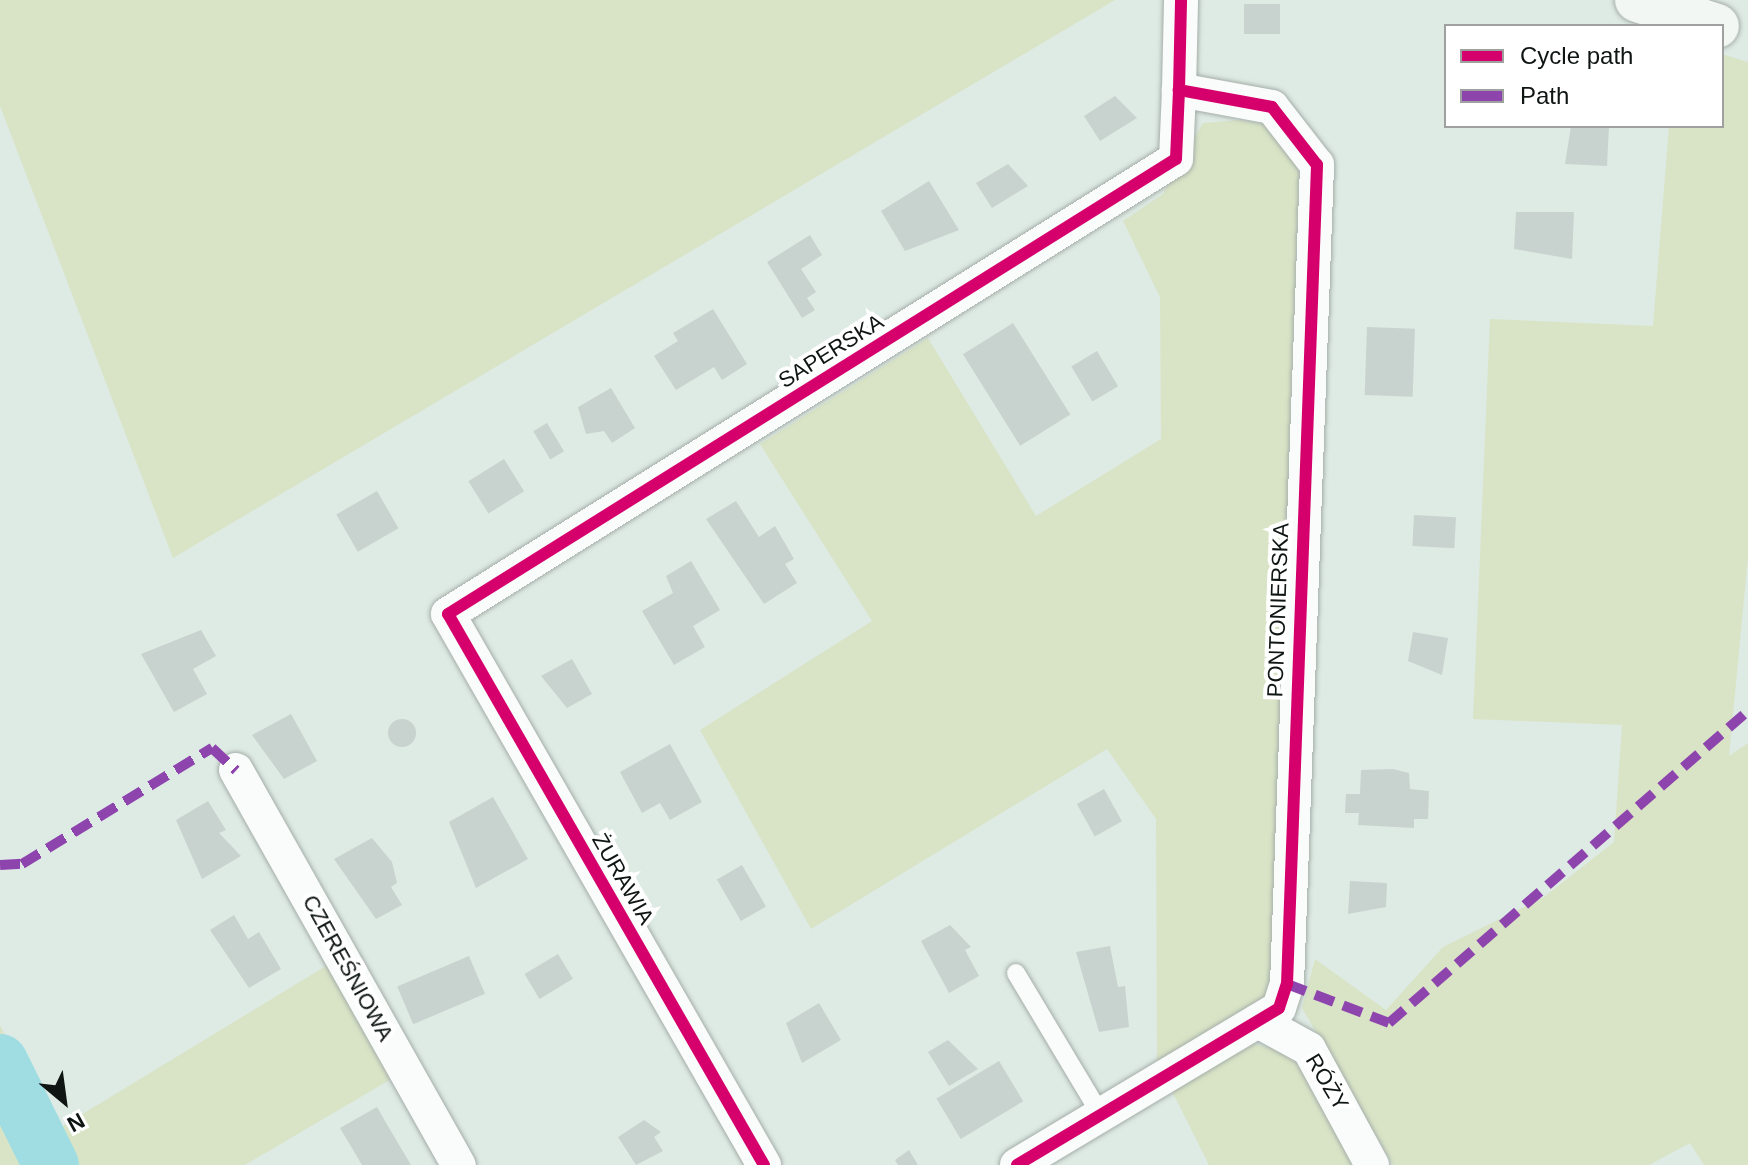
<!DOCTYPE html>
<html>
<head>
<meta charset="utf-8">
<style>
	body { margin:0 }
	#map { position:relative; width:1748px; height:1165px; overflow:hidden; background:#deeae4; font-family:Helvetica,sans-serif }
	div>[style] { position:absolute }
	[style*='--x'] { left:calc(var(--x)*1px); top:calc(var(--y)*1px); width:calc(var(--w)*1px); rotate:calc(var(--a)*1deg) }
	.green>* { inset:0; background:#d9e4c6 }
	.river>* { height:56px; margin:-28px; padding:0 28px; transform-origin:28px; border-radius:28px; background:#9fdde3 }
	.building>* { inset:0; background:#c8d3cf; transform-origin:0 0 }
	.round { border-radius:50% }
	.roads { filter:drop-shadow(0 0 2px #a5aea9) drop-shadow(0 0 2px #a5aea9) }
	.lane>* { height:18px; margin:-9px; padding:0 9px; transform-origin:9px; border-radius:9px; background:#fafcfb }
	.street>* { height:34px; margin:-17px; padding:0 17px; transform-origin:17px; border-radius:17px; background:#fafcfb }
	.secondary>* { height:44px; margin:-22px; padding:0 22px; transform-origin:22px; border-radius:22px; background:#f2f7f3 }
	.quiet>* { height:10px; margin-top:-5px; transform-origin:0; background:repeating-linear-gradient(90deg,#8e44ad 0 20px,transparent 0 30px) }
	.cycleway>* { height:12px; margin:-6px; padding:0 6px; transform-origin:6px; border-radius:6px; background:#d6006c }
	span { translate:-50% -50%; white-space:nowrap; text-align:center; line-height:1.15; -webkit-text-stroke:8px #fff; paint-order:stroke }
	.street-label { font-size:22px; color:#0e1512 }
	.legend { position:absolute; left:1444px; top:24px; width:280px; height:104px; box-sizing:border-box; background:#fff; border:2px solid #9fa1a0; margin:0; padding:10px 14px; list-style:none; font-size:24px; color:#0e1512 }
	.legend li { display:flex; align-items:center; gap:16px; height:40px }
	.legend b { width:40px; border:2px solid #9fa1a0 }
	.north { position:absolute; left:24px; top:1061px; width:80px; height:80px; -webkit-text-stroke:6px #fff; paint-order:stroke; rotate:151deg; font-size:22px; font-weight:700; line-height:32px; text-align:center; color:#0e1512 }
	.north::after { content:''; display:block; margin:auto; width:28px; height:36px; background:#0e1512; clip-path:polygon(50% 0,100% 100%,50% 72%,0 100%) }
</style>
</head>
<body>
<div id="map">
	<div class="green">
		<i style="clip-path:polygon(0 0,1115px 0,173px 558px,0 106px)"></i>
		<i style="clip-path:polygon(1722px 54px,1748px 62px,1748px 557px,1729px 756px,1748px 743px,1748px 1165px,1704px 1165px,1690px 1143px,1649px 1165px,1393px 1165px,1302px 1008px,1315px 959px,1386px 1010px,1443px 947px,1544px 897px,1614px 842px,1622px 725px,1473px 719px,1490px 319px,1653px 326px,1669px 126px,1722px 126px)"></i>
		<i style="clip-path:polygon(1239px 120px,1280px 127px,1299px 173px,1271px 994px,1157px 1062px,1156px 819px,1107px 749px,811px 929px,700px 730px,872px 621px,760px 444px,928px 338px,1036px 516px,1161px 439px,1160px 297px,1123px 221px,1163px 194px,1203px 123px)"></i>
		<i style="clip-path:polygon(334px 961px,398px 1075px,245px 1165px,0 1165px,0 1025px,53px 1132px)"></i>
		<i style="clip-path:polygon(1250px 1043px,1295px 1054px,1353px 1165px,1209px 1165px,1172px 1091px)"></i>
	</div>
	<div class="river">
		<i style="--x:0;--y:1062;--w:115;--a:63.7"></i>
	</div>
	<div class="building">
		<i style="left:1244px;top:4px;width:36px;height:30px"></i>
		<i style="clip-path:polygon(1115px 96px,1137px 118px,1100px 141px,1084px 116px)"></i>
		<i style="clip-path:polygon(1571px 126px,1609px 126px,1607px 166px,1565px 164px)"></i>
		<i style="clip-path:polygon(1008px 164px,1028px 186px,992px 208px,976px 183px)"></i>
		<i style="clip-path:polygon(929px 181px,959px 230px,905px 251px,881px 211px)"></i>
		<i style="clip-path:polygon(1516px 212px,1574px 212px,1572px 259px,1514px 249px)"></i>
		<i style="clip-path:polygon(810px 235px,822px 255px,801px 269px,816px 292px,807px 298px,815px 310px,802px 318px,767px 262px)"></i>
		<i style="clip-path:polygon(713px 309px,747px 364px,722px 380px,714px 367px,676px 390px,654px 356px,678px 341px,673px 333px)"></i>
		<i style="left:1013px;top:323px;width:108px;height:59px;rotate:58deg"></i>
		<i style="left:1367px;top:327px;width:48px;height:68px;rotate:2deg"></i>
		<i style="left:1097px;top:351px;width:41px;height:30px;rotate:59deg"></i>
		<i style="clip-path:polygon(611px 388px,635px 428px,612px 443px,604px 431px,586px 434px,578px 407px)"></i>
		<i style="left:547px;top:423px;width:33px;height:16px;rotate:59deg"></i>
		<i style="left:504px;top:459px;width:38px;height:42px;rotate:58deg"></i>
		<i style="left:377px;top:491px;width:43px;height:47px;rotate:60deg"></i>
		<i style="clip-path:polygon(736px 501px,759px 537px,775px 526px,794px 559px,785px 564px,797px 583px,764px 604px,706px 519px)"></i>
		<i style="left:1414px;top:515px;width:42px;height:31px;rotate:3deg"></i>
		<i style="clip-path:polygon(691px 561px,720px 610px,693px 626px,705px 647px,674px 665px,642px 611px,673px 593px,666px 576px)"></i>
		<i style="clip-path:polygon(201px 630px,216px 656px,193px 669px,207px 694px,174px 712px,141px 654px)"></i>
		<i style="clip-path:polygon(1413px 632px,1448px 638px,1442px 675px,1408px 661px)"></i>
		<i style="clip-path:polygon(572px 659px,592px 694px,567px 708px,541px 676px)"></i>
		<i style="clip-path:polygon(291px 714px,317px 761px,284px 779px,252px 735px)"></i>
		<i class="round" style="left:388px;top:719px;width:28px;height:28px"></i>
		<i style="clip-path:polygon(670px 744px,702px 802px,670px 820px,660px 803px,642px 813px,620px 772px)"></i>
		<i style="clip-path:polygon(1393px 769px,1409px 773px,1410px 789px,1429px 791px,1428px 819px,1414px 819px,1414px 828px,1358px 825px,1359px 813px,1345px 813px,1346px 794px,1360px 794px,1361px 770px)"></i>
		<i style="left:1104px;top:789px;width:37px;height:31px;rotate:61deg"></i>
		<i style="clip-path:polygon(493px 797px,528px 859px,476px 888px,449px 822px)"></i>
		<i style="clip-path:polygon(208px 801px,226px 830px,219px 833px,241px 856px,202px 879px,176px 820px)"></i>
		<i style="clip-path:polygon(372px 838px,392px 862px,397px 883px,391px 887px,402px 905px,376px 919px,334px 859px)"></i>
		<i style="left:742px;top:865px;width:48px;height:29px;rotate:60deg"></i>
		<i style="clip-path:polygon(1350px 881px,1387px 883px,1386px 907px,1348px 914px)"></i>
		<i style="clip-path:polygon(234px 915px,248px 939px,259px 932px,281px 969px,249px 988px,210px 930px)"></i>
		<i style="clip-path:polygon(950px 925px,971px 947px,965px 950px,979px 976px,949px 993px,921px 941px)"></i>
		<i style="clip-path:polygon(1110px 946px,1118px 987px,1125px 986px,1129px 1027px,1099px 1032px,1076px 952px)"></i>
		<i style="left:558px;top:954px;width:29px;height:39px;rotate:59deg"></i>
		<i style="left:469px;top:956px;width:41px;height:78px;rotate:67deg"></i>
		<i style="clip-path:polygon(819px 1003px,841px 1040px,802px 1063px,786px 1023px)"></i>
		<i style="clip-path:polygon(948px 1040px,978px 1069px,949px 1086px,928px 1052px)"></i>
		<i style="left:999px;top:1061px;width:47px;height:73px;rotate:59deg"></i>
		<i style="clip-path:polygon(377px 1107px,385px 1121px,411px 1165px,362px 1165px,340px 1128px)"></i>
		<i style="clip-path:polygon(644px 1120px,661px 1132px,654px 1137px,663px 1151px,636px 1165px,618px 1137px)"></i>
		<i style="clip-path:polygon(909px 1150px,918px 1165px,898px 1165px,895px 1160px)"></i>
	</div>
	<div class="roads">
		<div class="lane">
			<i style="--x:1016;--y:973;--w:165;--a:59.1"></i>
		</div>
		<div class="street">
			<i style="--x:236;--y:770;--w:454;--a:60.6"></i>
			<i style="--x:1258;--y:1021;--w:58;--a:28.8"></i>
			<i style="--x:1309;--y:1049;--w:132;--a:61.5"></i>
			<i style="--x:764;--y:1165;--w:635;--a:-119.83"></i>
			<i style="--x:448;--y:614;--w:858;--a:-32.01"></i>
			<i style="--x:1176;--y:159;--w:69;--a:-87.5"></i>
			<i style="--x:1017;--y:1165;--w:305;--a:-30.9"></i>
			<i style="--x:1279;--y:1008;--w:25;--a:-72"></i>
			<i style="--x:1287;--y:984;--w:820;--a:-87.9"></i>
			<i style="--x:1317;--y:165;--w:73;--a:-127.8"></i>
			<i style="--x:1272;--y:107;--w:95;--a:-169.6"></i>
			<i style="--x:1179;--y:90;--w:90;--a:-88.7"></i>
		</div>
		<div class="secondary">
			<i style="--x:1637;--y:0;--w:84;--a:18"></i>
		</div>
	</div>
	<div class="quiet">
		<i style="--x:0;--y:865;--w:22;--a:-3"></i>
		<i style="--x:22;--y:864;--w:223;--a:-31.4"></i>
		<i style="--x:212;--y:748;--w:33;--a:43"></i>
		<i style="--x:1287;--y:984;--w:109;--a:20.9"></i>
		<i style="--x:1389;--y:1023;--w:476;--a:-41"></i>
	</div>
	<div class="cycleway">
		<i style="--x:764;--y:1165;--w:635;--a:-119.83"></i>
		<i style="--x:448;--y:614;--w:858;--a:-32.01"></i>
		<i style="--x:1176;--y:159;--w:69;--a:-87.5"></i>
		<i style="--x:1017;--y:1165;--w:305;--a:-30.9"></i>
		<i style="--x:1279;--y:1008;--w:25;--a:-72"></i>
		<i style="--x:1287;--y:984;--w:820;--a:-87.9"></i>
		<i style="--x:1317;--y:165;--w:73;--a:-127.8"></i>
		<i style="--x:1272;--y:107;--w:95;--a:-169.6"></i>
		<i style="--x:1179;--y:90;--w:90;--a:-88.7"></i>
	</div>
	<div class="street-label">
		<span style="left:831px;top:351px;rotate:-32deg">SAPERSKA</span>
		<span style="left:1278px;top:610px;rotate:-88deg">PONTONIERSKA</span>
		<span style="left:623px;top:879px;rotate:60deg">ŻURAWIA</span>
		<span style="left:348px;top:968px;rotate:61deg">CZEREŚNIOWA</span>
		<span style="left:1327px;top:1082px;rotate:59deg">RÓŻY</span>
	</div>
	<ul class="legend">
	<li><b style="height:10px;background:#d6006c"></b>Cycle path</li>
	<li><b style="height:10px;background:#8e44ad"></b>Path</li>
	</ul>
	<div class="north">N</div>
</div>
</body>
</html>
